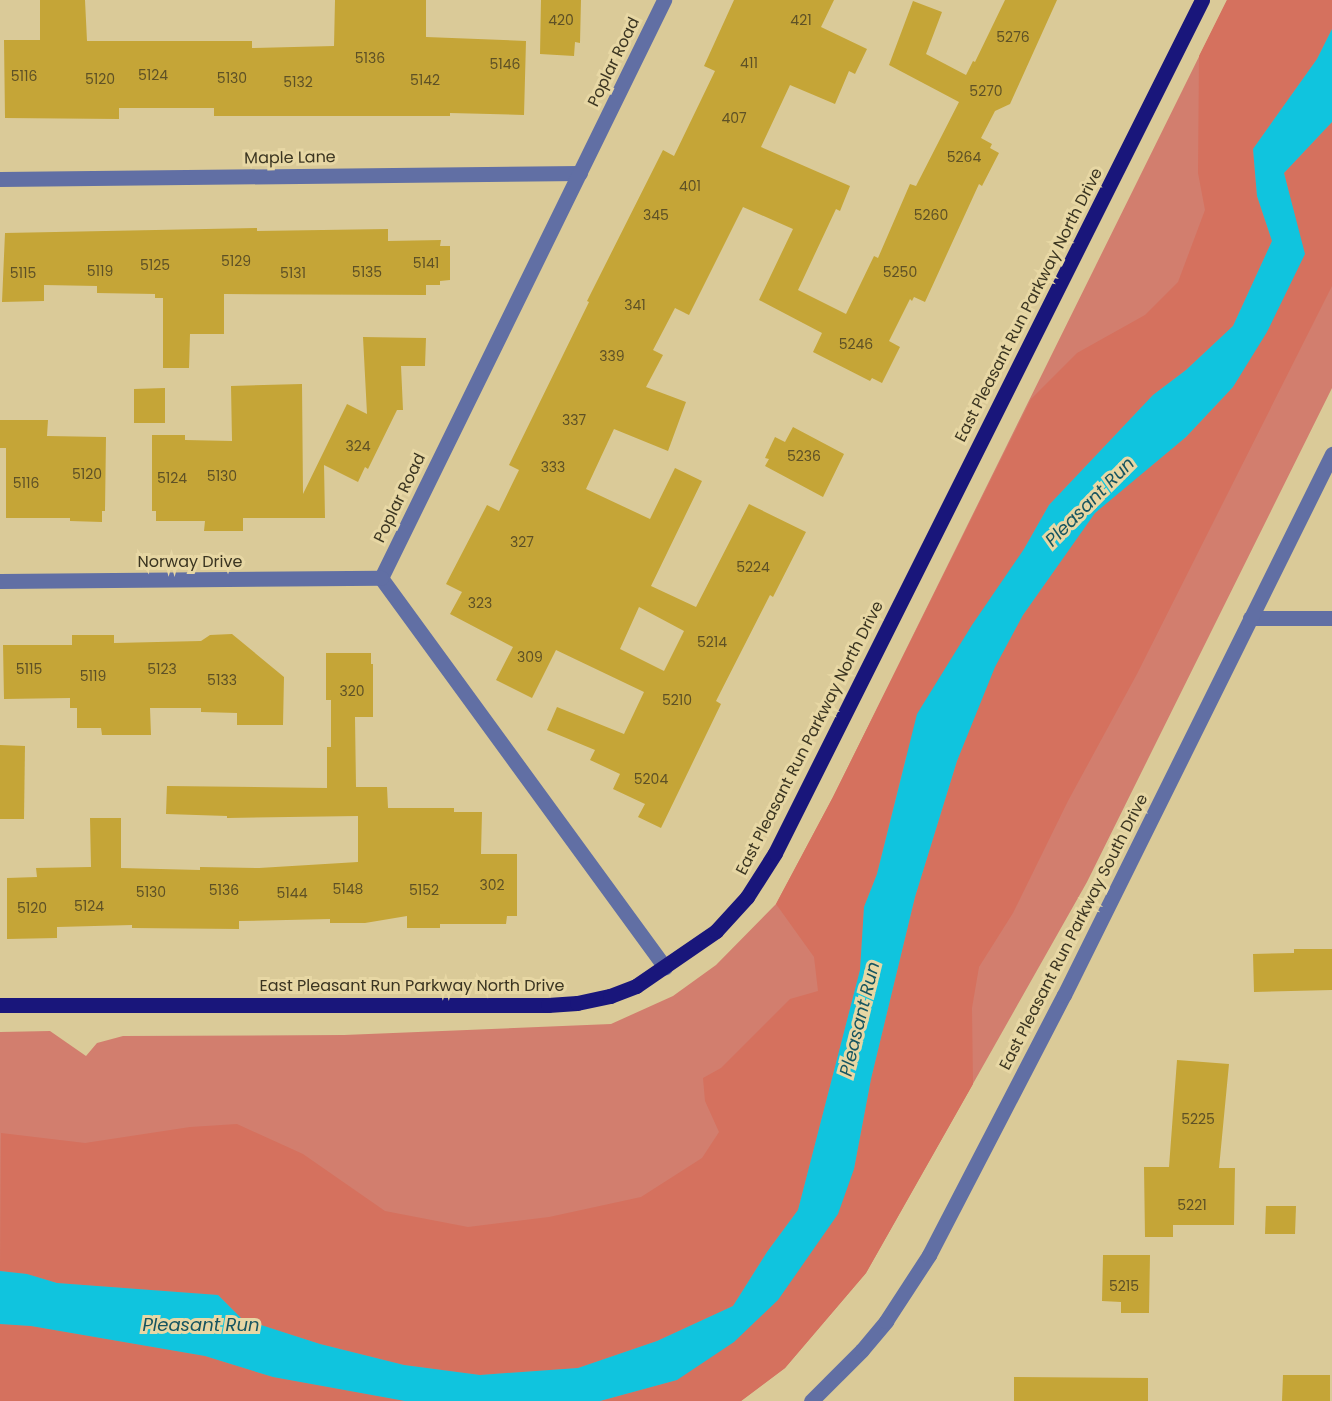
<!DOCTYPE html>
<html>
<head>
<meta charset="utf-8">
<style>
  body { margin:0 }
  #map { position:relative; width:1332px; height:1401px; overflow:hidden; background:#daca98; font-family:Poppins,sans-serif }
  div>[style] { position:absolute }
  .green>* { inset:0; background:#d27e6e }
  .forest>* { inset:0; background:#d5715e }
  .water>* { inset:0; background:#10c4de }
  .building>* { inset:0; background:#c5a537 }
  .minor>* { height:15px; margin:-7.5px; padding:0 7.5px; transform-origin:7.5px; border-radius:7.5px; background:#616fa4 }
  .major>* { height:15px; margin:-7.5px; padding:0 7.5px; transform-origin:7.5px; border-radius:7.5px; background:#19167b }
  span { translate:-50% -50%; white-space:nowrap; text-align:center; line-height:1.15; -webkit-text-stroke:6px #e7d7a4; paint-order:stroke }
  .number-label { font-size:14px; color:#5e5126 }
  .number-label span { -webkit-text-stroke-width:0 }
  .street-label { font-size:16px; color:#3b3521 }
  .water-label { font-size:18px; color:#165560; font-style:italic }
</style>
</head>
<body>
<div id="map">
  <div class="green">
    <div style="clip-path:polygon(1227px 0,1332px 0,1332px 388px,1087px 882px,866px 1273px,785px 1368px,741px 1401px,0 1401px,0 1032px,50px 1031px,86px 1056px,97px 1043px,123px 1036px,344px 1035px,611px 1024px,673px 996px,716px 965px,776px 904px,833px 797px)"></div>
  </div>
  <div class="forest">
    <div style="clip-path:polygon(1227px 0,1332px 0,1332px 29px,1317px 59px,1253px 149px,1257px 196px,1272px 241px,1233px 326px,1186px 370px,1153px 395px,1049px 505px,906px 757px,877px 874px,864px 907px,860px 970px,798px 1210px,767px 1252px,733px 1306px,657px 1341px,578px 1368px,480px 1375px,404px 1365px,320px 1344px,242px 1319px,218px 1295px,57px 1283px,27px 1274px,0 1271px,1px 1133px,85px 1143px,190px 1127px,237px 1124px,303px 1154px,385px 1211px,468px 1227px,549px 1217px,641px 1197px,702px 1158px,719px 1132px,705px 1101px,703px 1078px,721px 1068px,790px 999px,818px 991px,814px 957px,776px 904px,833px 797px,1031px 399px,1077px 353px,1145px 315px,1178px 282px,1205px 210px,1198px 173px,1199px 56px)"></div>
    <div style="clip-path:polygon(1332px 122px,1332px 286px,1137px 674px,1068px 801px,1013px 913px,979px 967px,972px 1008px,973px 1084px,866px 1273px,785px 1368px,741px 1401px,600px 1401px,677px 1380px,854px 1169px,871px 1079px,915px 897px,957px 761px,994px 667px,1023px 615px,1095px 512px,1186px 437px,1233px 387px,1304px 254px,1284px 173px)"></div>
    <div style="clip-path:polygon(0 1324px,31px 1326px,205px 1356px,273px 1377px,405px 1401px,0 1401px)"></div>
  </div>
  <div class="water">
    <div style="clip-path:polygon(1332px 29px,1332px 122px,1284px 173px,1305px 254px,1267px 332px,1233px 387px,1186px 437px,1095px 513px,1023px 615px,995px 667px,957px 761px,915px 897px,871px 1079px,854px 1169px,838px 1214px,778px 1300px,734px 1342px,677px 1380px,600px 1401px,405px 1401px,273px 1377px,205px 1356px,31px 1326px,0 1324px,0 1271px,27px 1274px,57px 1283px,218px 1295px,242px 1319px,320px 1344px,404px 1365px,480px 1375px,578px 1368px,657px 1341px,733px 1306px,767px 1252px,798px 1210px,860px 970px,864px 907px,877px 874px,917px 714px,972px 625px,1024px 549px,1049px 505px,1153px 395px,1186px 370px,1233px 326px,1272px 241px,1257px 196px,1253px 149px,1317px 59px)"></div>
  </div>
  <div class="building">
    <div style="clip-path:polygon(40px 0,85px 0,87px 41px,252px 41px,252px 48px,334px 46px,335px 0,426px 0,426px 37px,526px 41px,524px 115px,450px 113px,450px 116px,214px 116px,214px 108px,119px 108px,119px 119px,5px 118px,4px 40px,40px 40px)"></div>
    <div style="clip-path:polygon(541px 0,581px 0,580px 43px,575px 42px,574px 56px,540px 54px)"></div>
    <div style="clip-path:polygon(evenodd,734px 0,834px 0,821px 27px,867px 49px,855px 74px,849px 71px,835px 104px,790px 85px,761px 147px,850px 186px,840px 211px,836px 209px,798px 290px,846px 314px,874px 256px,878px 258px,910px 184px,916px 186px,959px 102px,889px 65px,913px 1px,942px 12px,926px 54px,966px 75px,973px 61px,975px 62px,1005px 0,1057px 0,1010px 104px,995px 111px,981px 138px,992px 144px,990px 148px,999px 153px,982px 186px,979px 184px,925px 302px,914px 297px,912px 301px,910px 299px,889px 341px,900px 347px,882px 383px,872px 378px,870px 381px,813px 352px,822px 333px,759px 300px,793px 229px,743px 207px,689px 315px,675px 308px,653px 350px,663px 355px,646px 387px,686px 402px,668px 451px,614px 429px,586px 489px,650px 519px,675px 468px,702px 481px,651px 586px,696px 607px,749px 504px,806px 532px,773px 597px,770px 595px,716px 701px,721px 704px,661px 828px,638px 817px,645px 804px,613px 789px,620px 774px,590px 760px,595px 750px,547px 730px,557px 707px,624px 734px,644px 692px,556px 650px,532px 698px,496px 680px,513px 647px,450px 614px,462px 592px,446px 584px,487px 505px,499px 511px,519px 470px,509px 465px,589px 302px,587px 301px,663px 150px,674px 156px,715px 71px,704px 66px,734px 0,639px 607px,684px 631px,664px 671px,620px 649px,639px 607px)"></div>
    <div style="clip-path:polygon(257px 228px,257px 231px,388px 229px,388px 241px,441px 240px,440px 246px,450px 246px,450px 280px,440px 281px,440px 285px,426px 285px,426px 295px,224px 294px,224px 334px,190px 334px,189px 368px,163px 368px,163px 298px,155px 298px,155px 294px,97px 293px,97px 286px,44px 285px,44px 301px,2px 302px,5px 233px)"></div>
    <div style="clip-path:polygon(363px 337px,426px 338px,425px 366px,401px 366px,403px 410px,397px 410px,368px 469px,365px 467px,358px 482px,324px 465px,325px 518px,243px 518px,243px 531px,204px 531px,205px 521px,156px 521px,156px 511px,152px 511px,152px 435px,185px 435px,185px 440px,232px 441px,231px 386px,302px 384px,303px 494px,347px 404px,367px 414px)"></div>
    <div style="clip-path:polygon(165px 388px,165px 423px,134px 423px,134px 389px)"></div>
    <div style="clip-path:polygon(0 420px,48px 420px,47px 436px,106px 437px,105px 511px,102px 511px,102px 522px,70px 521px,70px 518px,6px 518px,6px 448px,0 448px)"></div>
    <div style="clip-path:polygon(793px 427px,844px 454px,823px 497px,765px 466px,769px 459px,765px 458px,775px 437px,785px 442px)"></div>
    <div style="clip-path:polygon(232px 634px,284px 677px,283px 725px,237px 725px,237px 713px,201px 712px,201px 708px,150px 708px,151px 735px,102px 735px,101px 728px,77px 728px,77px 708px,70px 708px,70px 698px,4px 699px,3px 645px,72px 645px,72px 635px,114px 635px,114px 643px,201px 641px,210px 635px)"></div>
    <div style="clip-path:polygon(326px 653px,371px 653px,371px 664px,373px 664px,373px 717px,355px 717px,356px 787px,387px 787px,388px 808px,454px 808px,454px 812px,482px 812px,481px 854px,517px 854px,517px 916px,507px 916px,506px 924px,440px 924px,440px 928px,407px 928px,407px 916px,365px 923px,330px 923px,330px 919px,239px 921px,239px 929px,132px 928px,132px 925px,57px 927px,57px 938px,7px 939px,7px 878px,37px 877px,36px 868px,91px 867px,90px 818px,121px 818px,121px 868px,200px 870px,200px 867px,259px 868px,358px 862px,358px 816px,227px 818px,227px 816px,166px 814px,167px 786px,327px 788px,327px 747px,331px 747px,331px 700px,326px 700px)"></div>
    <div style="clip-path:polygon(0 745px,25px 746px,24px 819px,0 819px)"></div>
    <div style="clip-path:polygon(1294px 949px,1332px 949px,1332px 990px,1254px 992px,1253px 954px,1294px 953px)"></div>
    <div style="clip-path:polygon(1177px 1060px,1229px 1064px,1219px 1168px,1235px 1168px,1234px 1225px,1173px 1225px,1173px 1237px,1145px 1237px,1144px 1167px,1169px 1167px)"></div>
    <div style="clip-path:polygon(1266px 1206px,1296px 1206px,1295px 1234px,1265px 1234px)"></div>
    <div style="clip-path:polygon(1103px 1255px,1150px 1255px,1149px 1313px,1121px 1313px,1121px 1302px,1102px 1301px)"></div>
    <div style="clip-path:polygon(1283px 1375px,1330px 1375px,1330px 1401px,1282px 1401px)"></div>
    <div style="clip-path:polygon(1014px 1377px,1148px 1378px,1148px 1401px,1014px 1401px)"></div>
  </div>
  <div class="minor">
    <div style="left:0;top:179px;width:580px;rotate:-0.59deg"></div>
    <div style="left:381px;top:578px;width:644px;rotate:-63.91deg"></div>
    <div style="left:381px;top:578px;width:482px;rotate:53.9deg"></div>
    <div style="left:0;top:581px;width:381px;rotate:-0.5deg"></div>
    <div style="left:1250px;top:618px;width:82px"></div>
    <div style="left:811px;top:1401px;width:72px;rotate:-45deg"></div>
    <div style="left:862px;top:1350px;width:38px;rotate:-50deg"></div>
    <div style="left:886px;top:1321px;width:79px;rotate:-56.9deg"></div>
    <div style="left:929px;top:1255px;width:293px;rotate:-62.6deg"></div>
    <div style="left:1064px;top:995px;width:604px;rotate:-63.65deg"></div>
  </div>
  <div class="major">
    <div style="left:0;top:1005px;width:548px"></div>
    <div style="left:548px;top:1005px;width:29px;rotate:-4deg"></div>
    <div style="left:577px;top:1003px;width:34px;rotate:-12deg"></div>
    <div style="left:610px;top:996px;width:28px;rotate:-21deg"></div>
    <div style="left:636px;top:986px;width:97px;rotate:-34.5deg"></div>
    <div style="left:716px;top:931px;width:46px;rotate:-47.6deg"></div>
    <div style="left:747px;top:897px;width:52px;rotate:-57.5deg"></div>
    <div style="left:775px;top:853px;width:954px;rotate:-63.41deg"></div>
  </div>
  <div class="number-label">
    <span style="left:561px;top:20px">420</span>
    <span style="left:801px;top:20px">421</span>
    <span style="left:1013px;top:37px">5276</span>
    <span style="left:370px;top:58px">5136</span>
    <span style="left:749px;top:63px">411</span>
    <span style="left:505px;top:64px">5146</span>
    <span style="left:153px;top:75px">5124</span>
    <span style="left:24px;top:76px">5116</span>
    <span style="left:232px;top:78px">5130</span>
    <span style="left:100px;top:79px">5120</span>
    <span style="left:425px;top:80px">5142</span>
    <span style="left:298px;top:82px">5132</span>
    <span style="left:986px;top:91px">5270</span>
    <span style="left:734px;top:118px">407</span>
    <span style="left:964px;top:157px">5264</span>
    <span style="left:690px;top:186px">401</span>
    <span style="left:656px;top:215px">345</span>
    <span style="left:931px;top:215px">5260</span>
    <span style="left:236px;top:261px">5129</span>
    <span style="left:426px;top:263px">5141</span>
    <span style="left:155px;top:265px">5125</span>
    <span style="left:100px;top:271px">5119</span>
    <span style="left:367px;top:272px">5135</span>
    <span style="left:900px;top:272px">5250</span>
    <span style="left:23px;top:273px">5115</span>
    <span style="left:293px;top:273px">5131</span>
    <span style="left:635px;top:305px">341</span>
    <span style="left:856px;top:344px">5246</span>
    <span style="left:612px;top:356px">339</span>
    <span style="left:574px;top:420px">337</span>
    <span style="left:358px;top:446px">324</span>
    <span style="left:804px;top:456px">5236</span>
    <span style="left:553px;top:467px">333</span>
    <span style="left:87px;top:474px">5120</span>
    <span style="left:222px;top:476px">5130</span>
    <span style="left:172px;top:478px">5124</span>
    <span style="left:26px;top:483px">5116</span>
    <span style="left:522px;top:542px">327</span>
    <span style="left:753px;top:567px">5224</span>
    <span style="left:480px;top:603px">323</span>
    <span style="left:712px;top:642px">5214</span>
    <span style="left:530px;top:657px">309</span>
    <span style="left:29px;top:669px">5115</span>
    <span style="left:162px;top:669px">5123</span>
    <span style="left:93px;top:676px">5119</span>
    <span style="left:222px;top:680px">5133</span>
    <span style="left:352px;top:691px">320</span>
    <span style="left:677px;top:700px">5210</span>
    <span style="left:651px;top:779px">5204</span>
    <span style="left:492px;top:885px">302</span>
    <span style="left:348px;top:889px">5148</span>
    <span style="left:224px;top:890px">5136</span>
    <span style="left:424px;top:890px">5152</span>
    <span style="left:151px;top:892px">5130</span>
    <span style="left:292px;top:893px">5144</span>
    <span style="left:89px;top:906px">5124</span>
    <span style="left:32px;top:908px">5120</span>
    <span style="left:1198px;top:1119px">5225</span>
    <span style="left:1192px;top:1205px">5221</span>
    <span style="left:1124px;top:1286px">5215</span>
  </div>
  <div class="street-label">
    <span style="left:614px;top:62px;rotate:-64deg">Poplar Road</span>
    <span style="left:290px;top:158px;rotate:-1deg">Maple Lane</span>
    <span style="left:1029px;top:305px;rotate:-63deg">East Pleasant Run Parkway North Drive</span>
    <span style="left:400px;top:498px;rotate:-64deg">Poplar Road</span>
    <span style="left:190px;top:562px">Norway Drive</span>
    <span style="left:810px;top:738px;rotate:-63deg">East Pleasant Run Parkway North Drive</span>
    <span style="left:1074px;top:932px;rotate:-63deg">East Pleasant Run Parkway South Drive</span>
    <span style="left:412px;top:986px">East Pleasant Run Parkway North Drive</span>
  </div>
  <div class="water-label">
    <span style="left:1090px;top:502px;rotate:-45deg">Pleasant Run</span>
    <span style="left:860px;top:1019px;rotate:-76deg">Pleasant Run</span>
    <span style="left:201px;top:1325px">Pleasant Run</span>
  </div>
</div>
</body>
</html>
